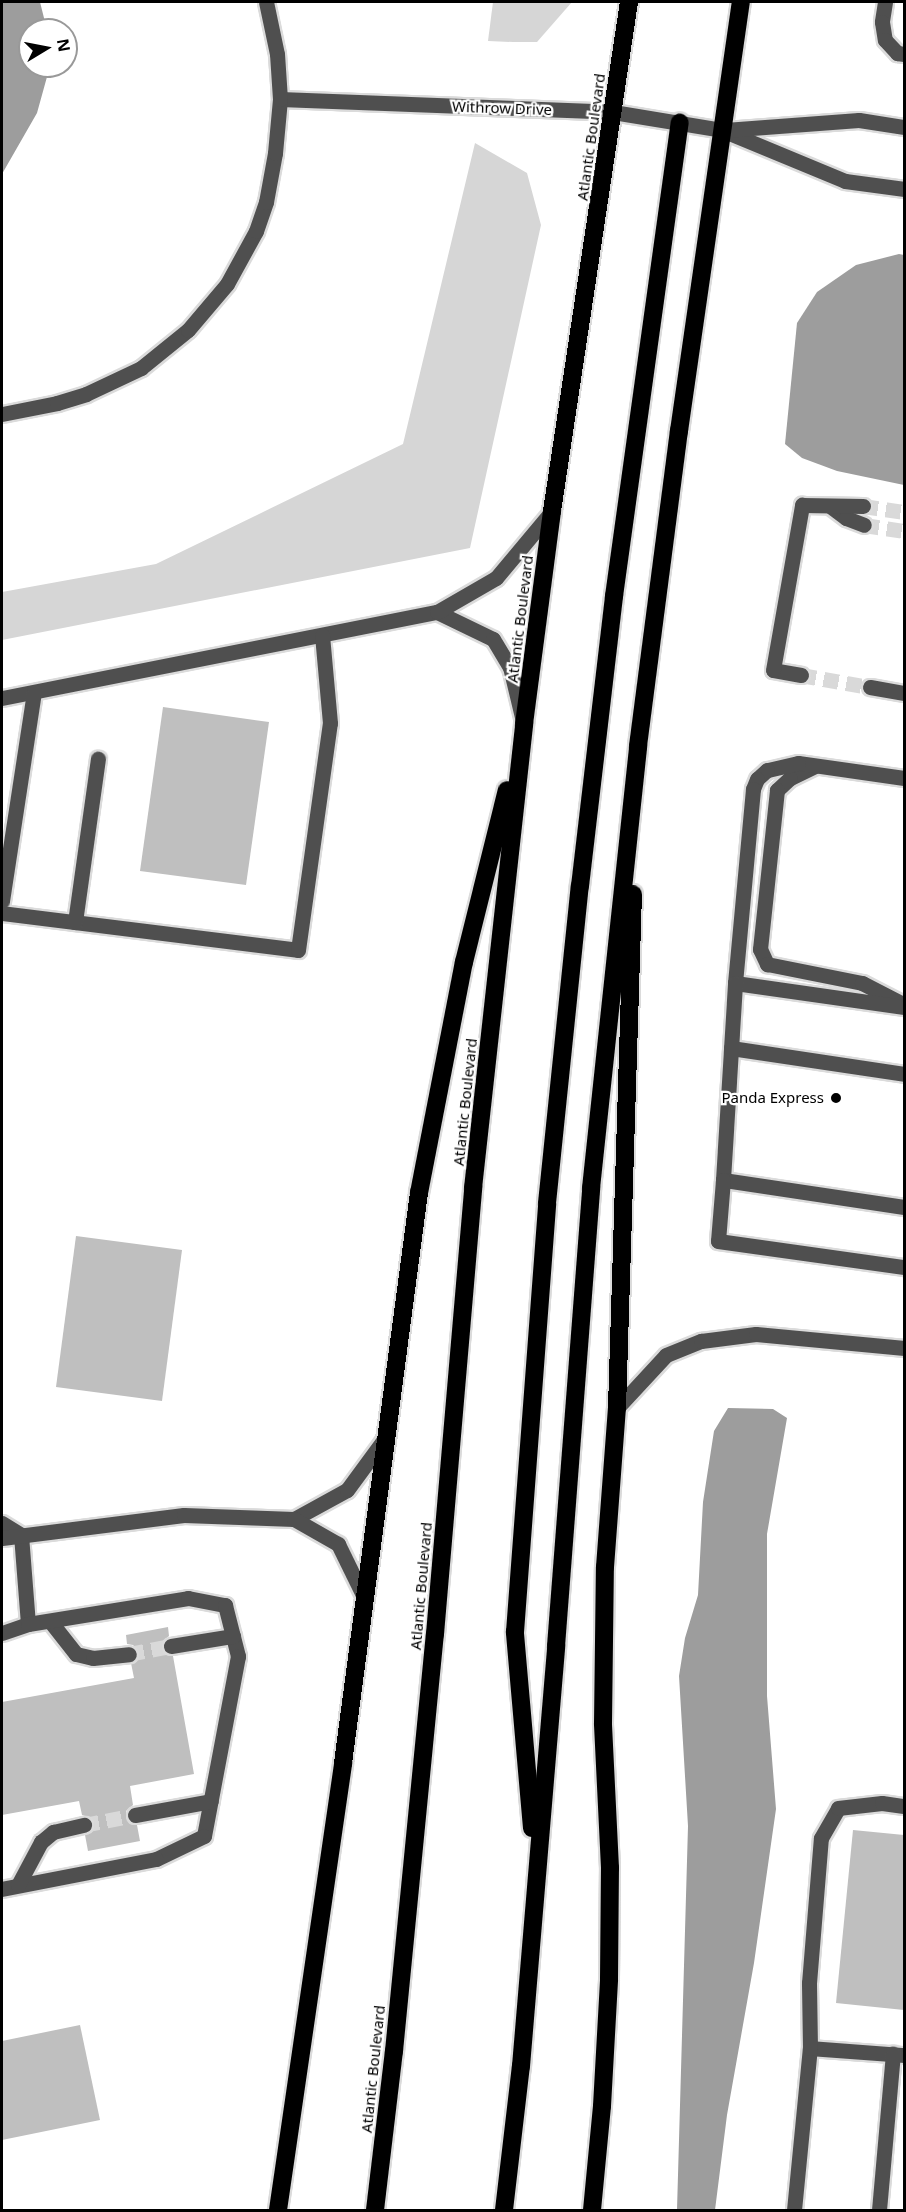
<!DOCTYPE html>
<html>
<head>
<meta charset="utf-8">
<style>
  body { margin:0 }
  #map { position:relative; width:906px; height:2212px; overflow:hidden; background:#fff; font-family:"Noto Sans",sans-serif }
  div>[style] { position:absolute }
  .green>* { inset:0; background:#d6d6d6 }
  .water>* { inset:0; background:#9d9d9d }
  .building>* { inset:0; background:#bfbfbf }
  .minor-tunnel>* { height:15px; margin-top:-7.5px; transform-origin:0; background:repeating-linear-gradient(90deg,#d9d9d9 0 15px,transparent 0 23px) }
  .roads { filter:drop-shadow(2px 0 #dbdbdb) drop-shadow(-2px 0 #dbdbdb) drop-shadow(0 2px #dbdbdb) drop-shadow(0 -2px #dbdbdb) }
  .minor>* { height:15px; margin:-7.5px; padding:0 7.5px; transform-origin:7.5px; border-radius:7.5px; background:#4f4f4f }
  .highway>* { height:18px; margin:-9px; padding:0 9px; transform-origin:9px; border-radius:9px; background:#000 }
  .dots>* { width:16px; height:16px; translate:-50% -50%; box-sizing:border-box; border:3px solid #fff; border-radius:50% }
  span { translate:-50% -50%; white-space:nowrap; text-align:center; line-height:1.15; -webkit-text-stroke:4.5px #fff; paint-order:stroke }
  .street-label { font-size:15px; color:#000 }
  .poi-label { font-size:15px; color:#000 }
  .right { translate:-100% -50%; text-align:right }
  .frame { position:absolute; inset:0; border:3px solid #000; pointer-events:none }
  .north { position:absolute; left:18px; top:18px; width:60px; height:60px; box-sizing:border-box; background:#fff; border:2px solid #999; border-radius:50%; rotate:80deg; font-size:16px; font-weight:700; line-height:24px; text-align:center; color:#000 }
  .north::after { content:''; display:block; margin:auto; width:21px; height:27px; background:#000; clip-path:polygon(50% 0,100% 100%,50% 72%,0 100%) }
</style>
</head>
<body>
<div id="map">
  <div class="green">
    <div style="clip-path:polygon(493px 2px,572px 2px,537px 42px,513px 42px,488px 41px)"></div>
    <div style="clip-path:polygon(475px 143px,527px 173px,541px 225px,470px 548px,2px 640px,2px 592px,156px 564px,403px 444px)"></div>
  </div>
  <div class="water">
    <div style="clip-path:polygon(2px 2px,40px 2px,47px 30px,30px 30px,30px 66px,50px 66px,37px 113px,2px 174px)"></div>
    <div style="clip-path:polygon(899px 254px,904px 255px,904px 485px,837px 471px,802px 458px,785px 444px,797px 323px,817px 292px,856px 265px)"></div>
    <div style="clip-path:polygon(728px 1408px,773px 1409px,787px 1418px,767px 1534px,767px 1696px,776px 1809px,754px 1963px,727px 2115px,715px 2210px,677px 2210px,688px 1826px,679px 1676px,685px 1638px,698px 1595px,703px 1502px,714px 1431px)"></div>
  </div>
  <div class="building">
    <div style="clip-path:polygon(163px 707px,269px 722px,246px 885px,140px 871px)"></div>
    <div style="clip-path:polygon(76px 1236px,182px 1250px,162px 1401px,56px 1387px)"></div>
    <div style="clip-path:polygon(168px 1627px,169px 1636px,162px 1642px,162px 1648px,167px 1655px,173px 1656px,194px 1774px,130px 1786px,133px 1805px,126px 1811px,126px 1817px,131px 1824px,137px 1825px,140px 1841px,88px 1851px,85px 1835px,91px 1832px,94px 1823px,91px 1818px,82px 1815px,79px 1801px,2px 1815px,2px 1702px,134px 1678px,131px 1663px,138px 1658px,139px 1652px,133px 1645px,127px 1644px,126px 1635px)"></div>
    <div style="clip-path:polygon(853px 1830px,904px 1835px,904px 2010px,836px 2003px)"></div>
    <div style="clip-path:polygon(80px 2025px,100px 2120px,2px 2140px,2px 2041px)"></div>
  </div>
  <div class="minor-tunnel">
    <div style="left:863px;top:506px;width:41px;rotate:8.3deg"></div>
    <div style="left:864px;top:525px;width:40px;rotate:8.5deg"></div>
    <div style="left:801px;top:675px;width:70px;rotate:9.9deg"></div>
    <div style="left:129px;top:1654px;width:43px;rotate:-10.8deg"></div>
    <div style="left:84px;top:1825px;width:52px;rotate:-11.1deg"></div>
  </div>
  <div class="roads">
    <div class="minor">
      <div style="left:885px;top:2px;width:20px;rotate:99deg"></div>
      <div style="left:882px;top:22px;width:18px;rotate:81deg"></div>
      <div style="left:885px;top:40px;width:18px;rotate:47deg"></div>
      <div style="left:897px;top:53px;width:7px;rotate:8deg"></div>
      <div style="left:280px;top:99px;width:333px;rotate:2.2deg"></div>
      <div style="left:613px;top:112px;width:110px;rotate:9.4deg"></div>
      <div style="left:722px;top:130px;width:133px;rotate:22.5deg"></div>
      <div style="left:845px;top:181px;width:60px;rotate:7.7deg"></div>
      <div style="left:725px;top:130px;width:134px;rotate:-4.3deg"></div>
      <div style="left:859px;top:120px;width:46px;rotate:8.8deg"></div>
      <div style="left:2px;top:414px;width:56px;rotate:-11.3deg"></div>
      <div style="left:57px;top:403px;width:30px;rotate:-17deg"></div>
      <div style="left:86px;top:394px;width:61px;rotate:-25.3deg"></div>
      <div style="left:141px;top:368px;width:60px;rotate:-39deg"></div>
      <div style="left:188px;top:330px;width:60px;rotate:-49.7deg"></div>
      <div style="left:227px;top:284px;width:60px;rotate:-61.3deg"></div>
      <div style="left:256px;top:231px;width:31px;rotate:-71deg"></div>
      <div style="left:266px;top:202px;width:50px;rotate:-79.6deg"></div>
      <div style="left:275px;top:153px;width:54px;rotate:-84.7deg"></div>
      <div style="left:280px;top:99px;width:45px;rotate:-93.8deg"></div>
      <div style="left:277px;top:54px;width:53px;rotate:-101.9deg"></div>
      <div style="left:830px;top:506px;width:20px;rotate:37deg"></div>
      <div style="left:846px;top:518px;width:19px;rotate:21deg"></div>
      <div style="left:437px;top:612px;width:62px;rotate:25.7deg"></div>
      <div style="left:493px;top:639px;width:33px;rotate:59deg"></div>
      <div style="left:510px;top:667px;width:56px;rotate:76.5deg"></div>
      <div style="left:801px;top:675px;width:28px;rotate:-170deg"></div>
      <div style="left:773px;top:670px;width:168px;rotate:-80deg"></div>
      <div style="left:802px;top:505px;width:61px;rotate:0.9deg"></div>
      <div style="left:870px;top:687px;width:35px;rotate:10deg"></div>
      <div style="left:2px;top:698px;width:443px;rotate:-11.2deg"></div>
      <div style="left:437px;top:612px;width:68px;rotate:-30deg"></div>
      <div style="left:496px;top:578px;width:87px;rotate:-50.1deg"></div>
      <div style="left:815px;top:766px;width:28px;rotate:154deg"></div>
      <div style="left:790px;top:778px;width:18px;rotate:137deg"></div>
      <div style="left:777px;top:790px;width:160px;rotate:96.1deg"></div>
      <div style="left:760px;top:949px;width:17px;rotate:65deg"></div>
      <div style="left:767px;top:964px;width:97px;rotate:11.3deg"></div>
      <div style="left:862px;top:983px;width:42px;rotate:27.2deg"></div>
      <div style="left:904px;top:778px;width:107px;rotate:-171.9deg"></div>
      <div style="left:798px;top:763px;width:32px;rotate:167deg"></div>
      <div style="left:767px;top:770px;width:13px;rotate:138deg"></div>
      <div style="left:757px;top:779px;width:11px;rotate:112deg"></div>
      <div style="left:753px;top:789px;width:195px;rotate:95.3deg"></div>
      <div style="left:735px;top:983px;width:171px;rotate:8.1deg"></div>
      <div style="left:2px;top:901px;width:211px;rotate:-81.3deg"></div>
      <div style="left:2px;top:913px;width:298px;rotate:7.1deg"></div>
      <div style="left:298px;top:950px;width:229px;rotate:-82deg"></div>
      <div style="left:330px;top:723px;width:88px;rotate:-95.2deg"></div>
      <div style="left:75px;top:922px;width:165px;rotate:-82deg"></div>
      <div style="left:731px;top:1048px;width:175px;rotate:8.5deg"></div>
      <div style="left:723px;top:1180px;width:197px;rotate:-86.5deg"></div>
      <div style="left:904px;top:1207px;width:183px;rotate:-171.5deg"></div>
      <div style="left:723px;top:1180px;width:61px;rotate:94.7deg"></div>
      <div style="left:718px;top:1241px;width:188px;rotate:8deg"></div>
      <div style="left:617px;top:1408px;width:72px;rotate:-47.2deg"></div>
      <div style="left:666px;top:1355px;width:38px;rotate:-22deg"></div>
      <div style="left:701px;top:1341px;width:55px;rotate:-7.3deg"></div>
      <div style="left:756px;top:1334px;width:149px;rotate:5.4deg"></div>
      <div style="left:294px;top:1519px;width:60px;rotate:-28.7deg"></div>
      <div style="left:347px;top:1490px;width:66px;rotate:-53.7deg"></div>
      <div style="left:2px;top:1523px;width:22px;rotate:32deg"></div>
      <div style="left:21px;top:1535px;width:89px;rotate:85.5deg"></div>
      <div style="left:2px;top:1538px;width:183px;rotate:-7.2deg"></div>
      <div style="left:184px;top:1515px;width:110px;rotate:2.1deg"></div>
      <div style="left:294px;top:1519px;width:51px;rotate:29.6deg"></div>
      <div style="left:338px;top:1544px;width:61px;rotate:63.9deg"></div>
      <div style="left:50px;top:1621px;width:42px;rotate:51.8deg"></div>
      <div style="left:76px;top:1654px;width:17px;rotate:13deg"></div>
      <div style="left:93px;top:1658px;width:36px;rotate:-6deg"></div>
      <div style="left:2px;top:1633px;width:28px;rotate:-19deg"></div>
      <div style="left:28px;top:1624px;width:162px;rotate:-9.2deg"></div>
      <div style="left:188px;top:1598px;width:38px;rotate:11deg"></div>
      <div style="left:225px;top:1605px;width:53px;rotate:75.7deg"></div>
      <div style="left:238px;top:1656px;width:183px;rotate:100.7deg"></div>
      <div style="left:204px;top:1836px;width:53px;rotate:154.4deg"></div>
      <div style="left:156px;top:1859px;width:157px;rotate:169deg"></div>
      <div style="left:171px;top:1646px;width:63px;rotate:-9.2deg"></div>
      <div style="left:135px;top:1815px;width:77px;rotate:-10.4deg"></div>
      <div style="left:18px;top:1885px;width:49px;rotate:-61.9deg"></div>
      <div style="left:41px;top:1842px;width:16px;rotate:-40deg"></div>
      <div style="left:53px;top:1832px;width:32px;rotate:-13deg"></div>
      <div style="left:810px;top:2048px;width:94px;rotate:4.3deg"></div>
      <div style="left:794px;top:2210px;width:163px;rotate:-84.4deg"></div>
      <div style="left:810px;top:2048px;width:65px;rotate:-90.9deg"></div>
      <div style="left:809px;top:1983px;width:145px;rotate:-85.3deg"></div>
      <div style="left:821px;top:1838px;width:34px;rotate:-60deg"></div>
      <div style="left:838px;top:1808px;width:44px;rotate:-6.5deg"></div>
      <div style="left:882px;top:1803px;width:22px;rotate:8deg"></div>
      <div style="left:879px;top:2210px;width:157px;rotate:-84.9deg"></div>
    </div>
    <div class="highway">
      <div style="left:532px;top:1828px;width:197px;rotate:-95deg"></div>
      <div style="left:515px;top:1632px;width:430px;rotate:-85.7deg"></div>
      <div style="left:547px;top:1203px;width:319px;rotate:-84.1deg"></div>
      <div style="left:580px;top:886px;width:292px;rotate:-83.3deg"></div>
      <div style="left:614px;top:596px;width:478px;rotate:-82.1deg"></div>
      <div style="left:278px;top:2210px;width:452px;rotate:-81.7deg"></div>
      <div style="left:343px;top:1763px;width:575px;rotate:-82.41deg"></div>
      <div style="left:419px;top:1193px;width:235px;rotate:-79deg"></div>
      <div style="left:464px;top:962px;width:177px;rotate:-76deg"></div>
      <div style="left:375px;top:2210px;width:160px;rotate:-83.2deg"></div>
      <div style="left:394px;top:2051px;width:419px;rotate:-84.4deg"></div>
      <div style="left:435px;top:1634px;width:448px;rotate:-85.1deg"></div>
      <div style="left:473px;top:1188px;width:467px;rotate:-83.7deg"></div>
      <div style="left:524px;top:724px;width:215px;rotate:-82.5deg"></div>
      <div style="left:552px;top:511px;width:515px;rotate:-81.4deg"></div>
      <div style="left:504px;top:2210px;width:145px;rotate:-83.3deg"></div>
      <div style="left:521px;top:2066px;width:421px;rotate:-85.2deg"></div>
      <div style="left:556px;top:1646px;width:459px;rotate:-85.6deg"></div>
      <div style="left:591px;top:1188px;width:444px;rotate:-83.9deg"></div>
      <div style="left:638px;top:746px;width:318px;rotate:-82.6deg"></div>
      <div style="left:679px;top:431px;width:433px;rotate:-81.8deg"></div>
      <div style="left:592px;top:2210px;width:104px;rotate:-84.5deg"></div>
      <div style="left:602px;top:2106px;width:127px;rotate:-86.8deg"></div>
      <div style="left:609px;top:1979px;width:111px;rotate:-89.5deg"></div>
      <div style="left:610px;top:1868px;width:145px;rotate:-92.8deg"></div>
      <div style="left:603px;top:1723px;width:156px;rotate:-89.3deg"></div>
      <div style="left:605px;top:1567px;width:159px;rotate:-85.7deg"></div>
      <div style="left:617px;top:1408px;width:514px;rotate:-88.22deg"></div>
    </div>
  </div>
  <div class="dots">
    <div style="left:836px;top:1098px;background:#000"></div>
  </div>
  <div class="street-label">
    <span style="left:502px;top:108px;rotate:2deg">Withrow Drive</span>
    <span style="left:591px;top:137px;rotate:-82deg">Atlantic Boulevard</span>
    <span style="left:520px;top:619px;rotate:-83deg">Atlantic Boulevard</span>
    <span style="left:465px;top:1102px;rotate:-84deg">Atlantic Boulevard</span>
    <span style="left:421px;top:1586px;rotate:-85deg">Atlantic Boulevard</span>
    <span style="left:373px;top:2069px;rotate:-84deg">Atlantic Boulevard</span>
  </div>
  <div class="poi-label">
    <span class="right" style="left:824px;top:1098px">Panda Express</span>
  </div>
  <div class="frame"></div>
  <div class="north">N</div>
</div>
</body>
</html>
